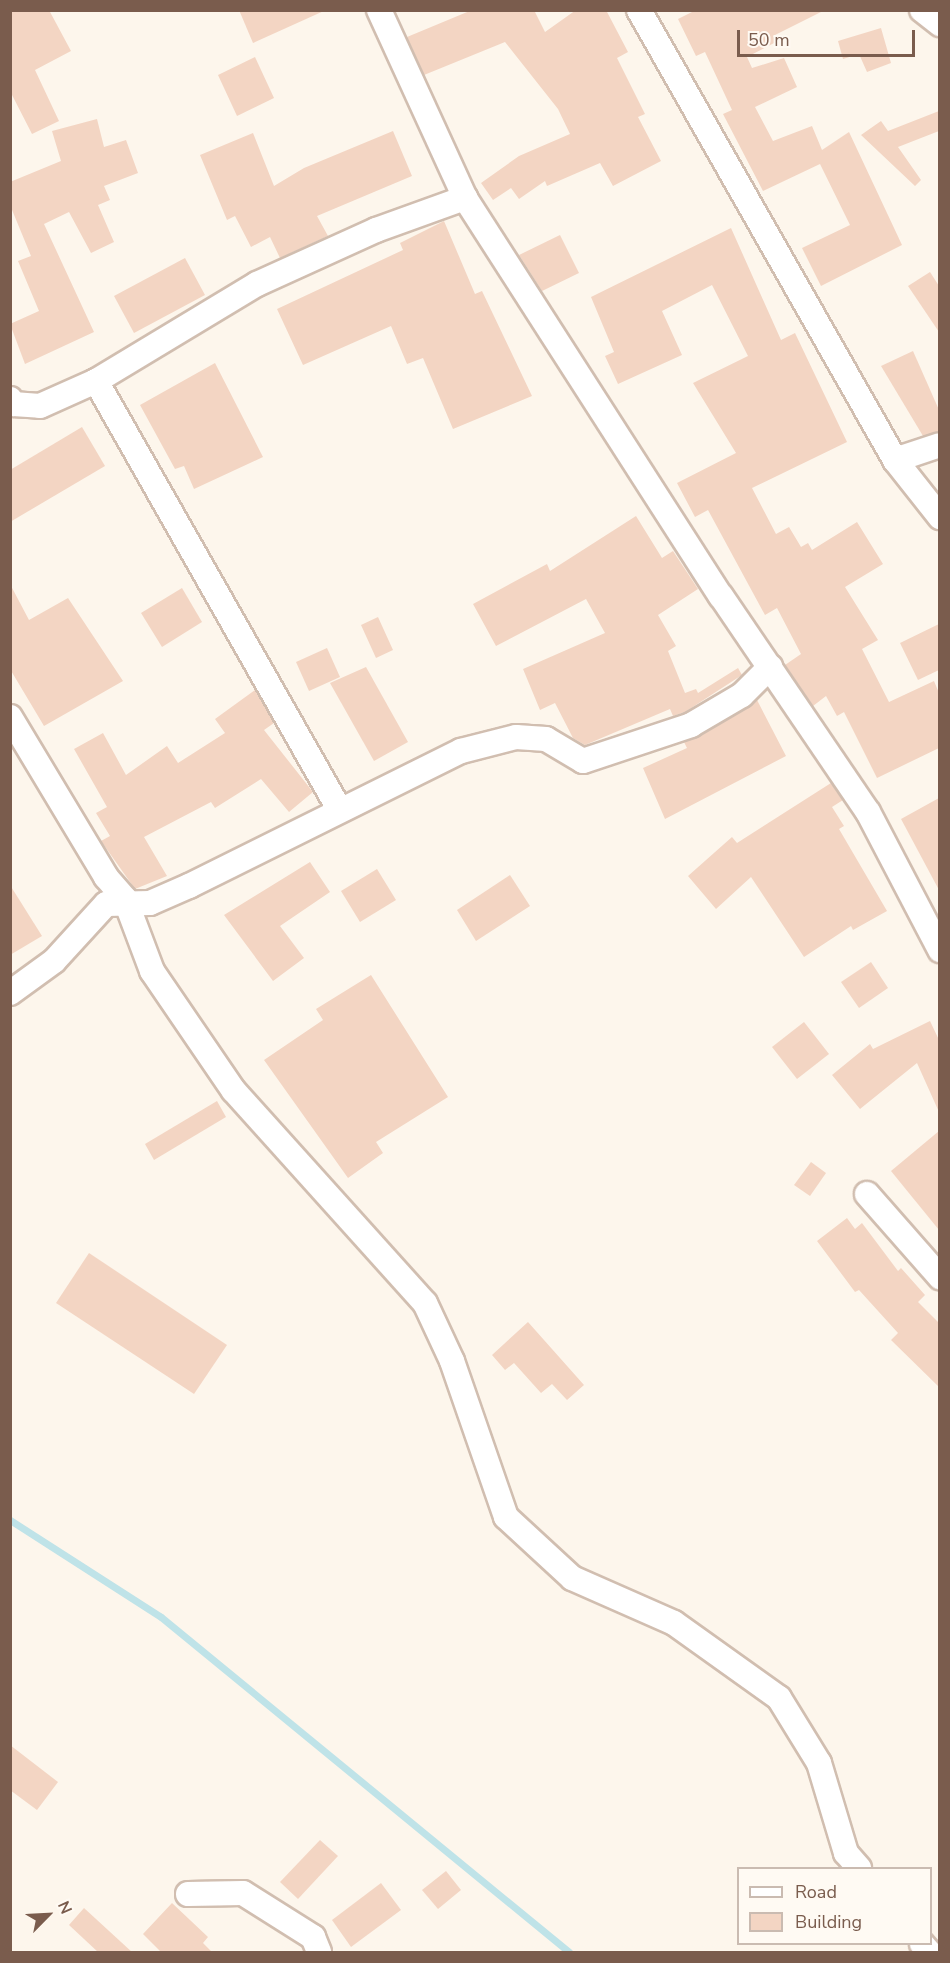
<!DOCTYPE html>
<html>
<head>
<meta charset="utf-8">
<style>
  body { margin:0 }
  #map { position:relative; width:950px; height:1963px; overflow:hidden; background:#fdf6ec; font-family:"Nunito Sans",sans-serif }
  div>[style] { position:absolute }
  .stream>* { height:7px; margin:-3.5px; padding:0 3.5px; transform-origin:3.5px; border-radius:3.5px; background:#bfe3e8 }
  .building>* { inset:0; background:#f3d5c3 }
  .roads { filter:drop-shadow(2px 0 #d1beb0) drop-shadow(-2px 0 #d1beb0) drop-shadow(0 2px #d1beb0) drop-shadow(0 -2px #d1beb0) }
  .minor>* { height:24px; margin:-12px; padding:0 12px; transform-origin:12px; border-radius:12px; background:#fff }
  span { translate:-50% -50%; white-space:nowrap; text-align:center; line-height:1.15; -webkit-text-stroke:4.5px #fffaf3; paint-order:stroke }
  .frame { position:absolute; inset:0; border:12px solid #7a5c4d; pointer-events:none }
  .legend { position:absolute; left:737px; top:1867px; width:195px; height:78px; box-sizing:border-box; background:#fffaf3; border:2px solid #cabbb1; margin:0; padding:8px 10px; list-style:none; font-size:18px; color:#7a5c4d }
  .legend li { display:flex; align-items:center; gap:12px; height:30px }
  .legend b { width:30px; border:2px solid #cabbb1 }
  .north { position:absolute; left:18px; top:1885px; width:60px; height:60px; -webkit-text-stroke:4px #fffaf3; paint-order:stroke; rotate:66deg; font-size:16px; font-weight:700; line-height:24px; text-align:center; color:#7a5c4d }
  .north::after { content:''; display:block; margin:auto; width:21px; height:27px; background:#7a5c4d; clip-path:polygon(50% 0,100% 100%,50% 72%,0 100%) }
  .scale { position:absolute; left:737px; top:30px; width:178px; height:27px; box-sizing:border-box; border:3px solid #7a5c4d; border-top:0; padding-left:8px; font-size:18px; line-height:21px; white-space:nowrap; color:#7a5c4d; -webkit-text-stroke:4px #fffaf3; paint-order:stroke }
</style>
</head>
<body>
<div id="map">
  <div class="stream">
    <div style="left:10px;top:1520px;width:179px;rotate:32.7deg"></div>
    <div style="left:161px;top:1617px;width:528px;rotate:39.39deg"></div>
  </div>
  <div class="building">
    <div style="clip-path:polygon(10px 10px,49px 10px,71px 51px,35px 70px,59px 121px,32px 134px,10px 91px)"></div>
    <div style="clip-path:polygon(239px 10px,326px 10px,253px 43px)"></div>
    <div style="clip-path:polygon(472px 10px,534px 10px,545px 32px,576px 10px,606px 10px,628px 52px,617px 58px,645px 114px,638px 117px,661px 161px,613px 186px,600px 163px,547px 186px,545px 181px,519px 199px,511px 188px,493px 200px,481px 183px,519px 156px,570px 134px,558px 109px,505px 42px,424px 75px,407px 37px)"></div>
    <div style="clip-path:polygon(696px 10px,825px 10px,773px 36px,776px 42px,747px 57px,752px 68px,784px 58px,797px 87px,755px 107px,773px 141px,812px 126px,822px 150px,849px 132px,902px 245px,821px 286px,802px 248px,850px 225px,820px 164px,763px 191px,723px 114px,732px 110px,705px 52px,696px 56px,678px 19px)"></div>
    <div style="clip-path:polygon(881px 28px,891px 63px,867px 72px,859px 54px,843px 59px,838px 41px)"></div>
    <div style="clip-path:polygon(255px 57px,274px 98px,237px 116px,218px 75px)"></div>
    <div style="clip-path:polygon(939px 111px,939px 131px,898px 147px,921px 180px,915px 186px,861px 135px,881px 121px,888px 131px)"></div>
    <div style="clip-path:polygon(97px 119px,104px 147px,126px 140px,138px 173px,104px 186px,110px 200px,98px 205px,114px 242px,91px 253px,69px 212px,44px 224px,94px 332px,25px 364px,10px 324px,39px 311px,18px 261px,31px 256px,10px 205px,10px 182px,61px 161px,52px 131px)"></div>
    <div style="clip-path:polygon(393px 131px,412px 176px,317px 216px,328px 236px,280px 258px,270px 237px,251px 247px,235px 216px,227px 220px,200px 155px,253px 133px,274px 186px,304px 168px)"></div>
    <div style="clip-path:polygon(444px 221px,475px 294px,482px 291px,532px 396px,453px 429px,423px 358px,407px 364px,391px 326px,303px 365px,277px 309px,403px 250px,400px 243px)"></div>
    <div style="clip-path:polygon(731px 228px,781px 340px,795px 333px,847px 442px,752px 488px,776px 534px,789px 527px,801px 547px,808px 543px,812px 550px,857px 522px,883px 564px,845px 587px,878px 640px,862px 649px,889px 702px,934px 681px,939px 693px,939px 748px,877px 778px,844px 712px,837px 716px,826px 696px,813px 706px,785px 665px,801px 654px,777px 608px,765px 615px,708px 510px,695px 517px,677px 483px,736px 453px,693px 383px,748px 356px,712px 285px,662px 311px,682px 355px,618px 384px,605px 356px,614px 352px,591px 297px)"></div>
    <div style="clip-path:polygon(560px 235px,579px 273px,542px 291px,519px 255px)"></div>
    <div style="clip-path:polygon(185px 258px,205px 295px,134px 333px,114px 296px)"></div>
    <div style="clip-path:polygon(930px 272px,939px 286px,939px 332px,908px 286px)"></div>
    <div style="clip-path:polygon(913px 351px,939px 410px,939px 431px,923px 436px,881px 366px)"></div>
    <div style="clip-path:polygon(215px 363px,263px 457px,194px 489px,184px 466px,175px 469px,140px 405px)"></div>
    <div style="clip-path:polygon(82px 427px,105px 466px,10px 522px,10px 470px)"></div>
    <div style="clip-path:polygon(636px 516px,662px 558px,673px 551px,698px 589px,658px 615px,676px 646px,668px 651px,685px 693px,696px 689px,698px 693px,738px 668px,742px 675px,685px 712px,673px 716px,670px 709px,585px 745px,573px 738px,555px 703px,540px 710px,523px 669px,605px 633px,586px 599px,496px 646px,473px 604px,547px 564px,550px 571px)"></div>
    <div style="clip-path:polygon(10px 584px,29px 620px,68px 598px,123px 681px,44px 726px,10px 669px)"></div>
    <div style="clip-path:polygon(182px 588px,202px 622px,162px 647px,141px 613px)"></div>
    <div style="clip-path:polygon(378px 617px,393px 650px,376px 658px,361px 625px)"></div>
    <div style="clip-path:polygon(939px 624px,939px 670px,918px 680px,900px 643px)"></div>
    <div style="clip-path:polygon(327px 648px,340px 677px,309px 691px,296px 662px)"></div>
    <div style="clip-path:polygon(366px 667px,408px 742px,374px 761px,330px 683px)"></div>
    <div style="clip-path:polygon(255px 690px,274px 723px,264px 730px,313px 792px,289px 812px,261px 779px,215px 808px,211px 802px,144px 837px,167px 876px,135px 889px,101px 841px,110px 836px,96px 813px,107px 807px,74px 749px,103px 733px,126px 775px,167px 746px,178px 763px,225px 733px,215px 719px)"></div>
    <div style="clip-path:polygon(757px 700px,786px 756px,665px 819px,643px 768px,687px 748px,684px 742px)"></div>
    <div style="clip-path:polygon(831px 783px,843px 800px,832px 807px,844px 826px,839px 829px,887px 911px,853px 930px,851px 926px,804px 957px,751px 877px,716px 909px,688px 876px,732px 837px,737px 843px)"></div>
    <div style="clip-path:polygon(939px 798px,939px 890px,901px 819px)"></div>
    <div style="clip-path:polygon(310px 862px,330px 892px,280px 926px,304px 958px,273px 981px,224px 915px)"></div>
    <div style="clip-path:polygon(377px 869px,396px 900px,360px 922px,341px 891px)"></div>
    <div style="clip-path:polygon(510px 875px,530px 906px,476px 941px,457px 910px)"></div>
    <div style="clip-path:polygon(10px 885px,42px 936px,10px 955px)"></div>
    <div style="clip-path:polygon(871px 962px,888px 988px,859px 1008px,841px 982px)"></div>
    <div style="clip-path:polygon(371px 975px,448px 1097px,376px 1142px,383px 1153px,348px 1178px,264px 1060px,323px 1020px,316px 1009px)"></div>
    <div style="clip-path:polygon(930px 1021px,939px 1040px,939px 1112px,917px 1063px,860px 1109px,832px 1075px,870px 1044px,873px 1049px)"></div>
    <div style="clip-path:polygon(804px 1022px,829px 1054px,797px 1079px,772px 1047px)"></div>
    <div style="clip-path:polygon(217px 1101px,226px 1117px,154px 1160px,145px 1144px)"></div>
    <div style="clip-path:polygon(939px 1131px,939px 1230px,891px 1171px)"></div>
    <div style="clip-path:polygon(811px 1162px,826px 1173px,810px 1196px,794px 1185px)"></div>
    <div style="clip-path:polygon(847px 1218px,855px 1229px,862px 1223px,898px 1271px,901px 1268px,925px 1295px,918px 1302px,939px 1323px,939px 1387px,891px 1340px,898px 1333px,859px 1290px,855px 1292px,817px 1241px)"></div>
    <div style="clip-path:polygon(89px 1253px,227px 1345px,194px 1394px,56px 1303px)"></div>
    <div style="clip-path:polygon(528px 1322px,584px 1385px,567px 1400px,552px 1384px,541px 1393px,514px 1363px,505px 1370px,492px 1355px)"></div>
    <div style="clip-path:polygon(10px 1745px,58px 1782px,37px 1810px,10px 1790px)"></div>
    <div style="clip-path:polygon(320px 1840px,338px 1856px,298px 1899px,280px 1882px)"></div>
    <div style="clip-path:polygon(446px 1871px,461px 1890px,438px 1909px,422px 1890px)"></div>
    <div style="clip-path:polygon(381px 1883px,401px 1910px,351px 1947px,332px 1920px)"></div>
    <div style="clip-path:polygon(172px 1903px,208px 1937px,203px 1943px,213px 1953px,162px 1953px,143px 1934px)"></div>
    <div style="clip-path:polygon(84px 1908px,133px 1953px,99px 1953px,69px 1925px)"></div>
  </div>
  <div class="roads">
    <div class="minor">
      <div style="left:379px;top:10px;width:207px;rotate:65.4deg"></div>
      <div style="left:465px;top:198px;width:473px;rotate:57.3deg"></div>
      <div style="left:721px;top:596px;width:261px;rotate:55.8deg"></div>
      <div style="left:868px;top:812px;width:156px;rotate:62.4deg"></div>
      <div style="left:639px;top:10px;width:518px;rotate:60.36deg"></div>
      <div style="left:895px;top:460px;width:73px;rotate:51.7deg"></div>
      <div style="left:922px;top:10px;width:23px;rotate:38deg"></div>
      <div style="left:96px;top:381px;width:491px;rotate:60.4deg"></div>
      <div style="left:10px;top:399px;width:6px;rotate:59deg"></div>
      <div style="left:13px;top:404px;width:27px;rotate:4deg"></div>
      <div style="left:40px;top:406px;width:61px;rotate:-24.1deg"></div>
      <div style="left:96px;top:381px;width:188px;rotate:-31.1deg"></div>
      <div style="left:257px;top:284px;width:131px;rotate:-24.4deg"></div>
      <div style="left:376px;top:230px;width:95px;rotate:-19.8deg"></div>
      <div style="left:895px;top:460px;width:47px;rotate:-18.4deg"></div>
      <div style="left:10px;top:717px;width:187px;rotate:59deg"></div>
      <div style="left:106px;top:877px;width:29px;rotate:49deg"></div>
      <div style="left:125px;top:899px;width:77px;rotate:69.4deg"></div>
      <div style="left:152px;top:971px;width:145px;rotate:55.7deg"></div>
      <div style="left:234px;top:1091px;width:285px;rotate:48deg"></div>
      <div style="left:425px;top:1303px;width:64px;rotate:65deg"></div>
      <div style="left:452px;top:1361px;width:165px;rotate:70.9deg"></div>
      <div style="left:506px;top:1517px;width:90px;rotate:42.7deg"></div>
      <div style="left:572px;top:1578px;width:111px;rotate:23.8deg"></div>
      <div style="left:674px;top:1623px;width:129px;rotate:35.5deg"></div>
      <div style="left:779px;top:1698px;width:76px;rotate:58.4deg"></div>
      <div style="left:819px;top:1763px;width:94px;rotate:73.3deg"></div>
      <div style="left:846px;top:1853px;width:20px;rotate:49deg"></div>
      <div style="left:10px;top:993px;width:54px;rotate:-36deg"></div>
      <div style="left:54px;top:961px;width:77px;rotate:-47.6deg"></div>
      <div style="left:106px;top:904px;width:44px;rotate:-1.3deg"></div>
      <div style="left:150px;top:903px;width:43px;rotate:-23.6deg"></div>
      <div style="left:189px;top:886px;width:304px;rotate:-26.4deg"></div>
      <div style="left:461px;top:751px;width:57px;rotate:-14.3deg"></div>
      <div style="left:516px;top:737px;width:30px;rotate:4deg"></div>
      <div style="left:546px;top:739px;width:43px;rotate:30.7deg"></div>
      <div style="left:583px;top:761px;width:114px;rotate:-18.4deg"></div>
      <div style="left:691px;top:725px;width:59px;rotate:-30.5deg"></div>
      <div style="left:742px;top:695px;width:40px;rotate:-45deg"></div>
      <div style="left:867px;top:1194px;width:111px;rotate:48.7deg"></div>
      <div style="left:188px;top:1894px;width:55px;rotate:-1deg"></div>
      <div style="left:243px;top:1893px;width:83px;rotate:32.2deg"></div>
      <div style="left:313px;top:1937px;width:16px;rotate:68deg"></div>
      <div style="left:922px;top:1944px;width:11px;rotate:49deg"></div>
    </div>
  </div>
  <div class="frame"></div>
  <ul class="legend">
  <li><b style="height:8px;background:#fff"></b>Road</li>
  <li><b style="height:16px;background:#f3d5c3"></b>Building</li>
  </ul>
  <div class="north">N</div>
  <div class="scale">50 m</div>
</div>
</body>
</html>
